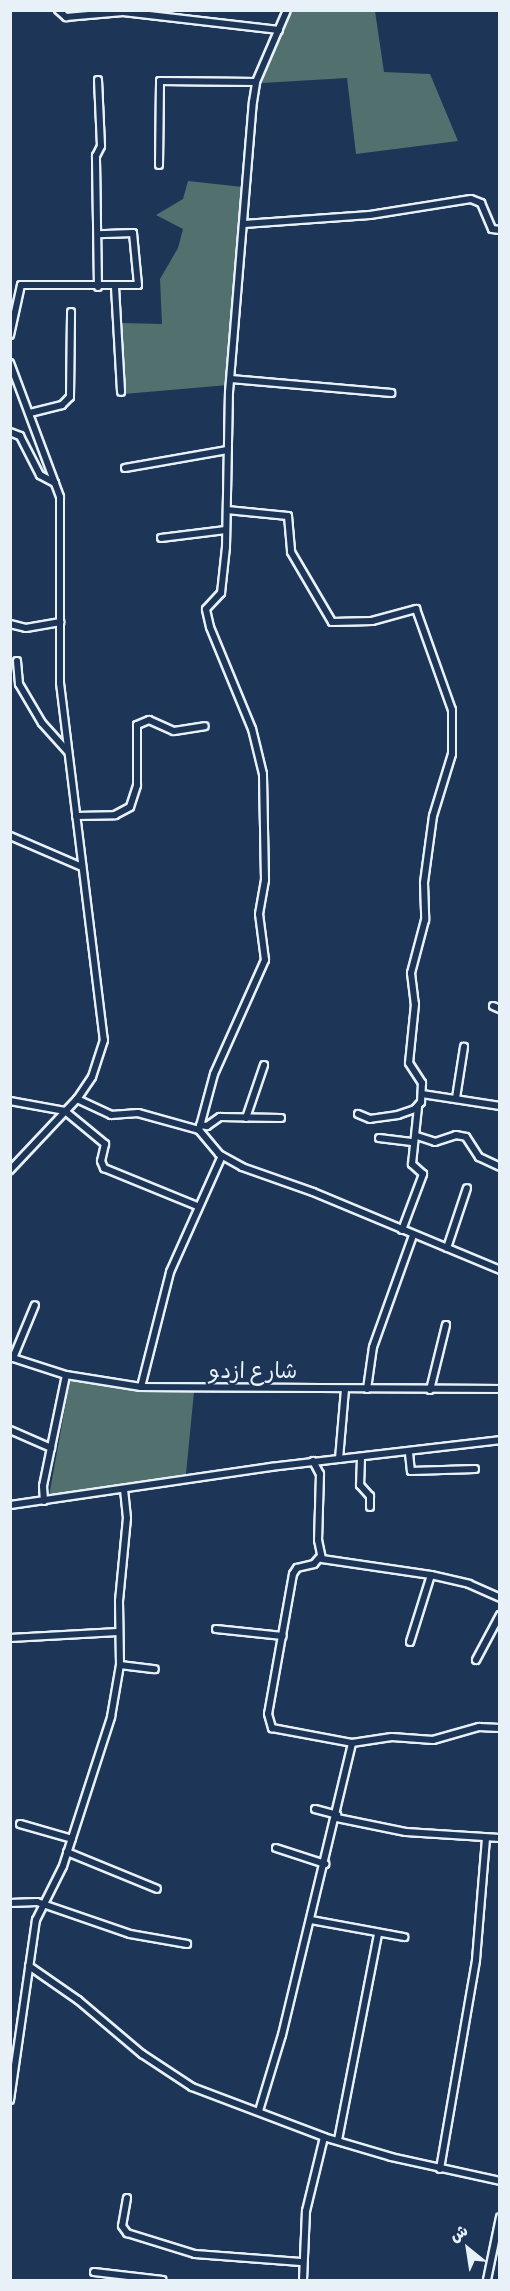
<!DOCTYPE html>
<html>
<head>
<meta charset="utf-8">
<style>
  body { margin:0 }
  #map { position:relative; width:510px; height:2291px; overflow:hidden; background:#1d3557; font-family:Itim,"Playpen Sans Arabic",sans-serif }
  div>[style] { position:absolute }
  .green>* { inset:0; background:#51706e }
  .roads { filter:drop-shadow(2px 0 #e8f1f8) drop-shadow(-2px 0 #e8f1f8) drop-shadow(0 2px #e8f1f8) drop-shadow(0 -2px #e8f1f8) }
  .minor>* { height:6px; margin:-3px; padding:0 3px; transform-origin:3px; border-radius:3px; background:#1d3557 }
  span { translate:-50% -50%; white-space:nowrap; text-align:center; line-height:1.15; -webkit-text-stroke:4.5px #1d3557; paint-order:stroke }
  .street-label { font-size:22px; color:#e8f1f8 }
  .frame { position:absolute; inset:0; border:12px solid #e8f1f8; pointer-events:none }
  .north { position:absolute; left:438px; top:2219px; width:60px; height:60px; -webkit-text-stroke:4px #1d3557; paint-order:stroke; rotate:330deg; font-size:16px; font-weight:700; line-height:24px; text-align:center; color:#e8f1f8 }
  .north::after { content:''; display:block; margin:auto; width:21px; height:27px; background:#e8f1f8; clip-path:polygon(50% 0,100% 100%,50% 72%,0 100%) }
</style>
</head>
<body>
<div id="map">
  <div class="green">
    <div style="clip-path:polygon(291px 10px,375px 11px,384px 72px,430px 74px,458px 141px,356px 154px,347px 78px,262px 83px)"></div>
    <div style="clip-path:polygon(188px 181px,243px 187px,228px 385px,124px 394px,122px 323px,162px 324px,160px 279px,178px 248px,183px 229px,156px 215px,183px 199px)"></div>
    <div style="clip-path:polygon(70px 1380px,141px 1392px,194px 1392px,186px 1474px,49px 1496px)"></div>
  </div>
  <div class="roads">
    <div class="minor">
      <div style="left:58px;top:10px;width:11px;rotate:41deg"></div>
      <div style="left:66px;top:17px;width:57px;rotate:-5deg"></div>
      <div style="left:123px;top:12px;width:157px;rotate:6.6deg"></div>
      <div style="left:159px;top:165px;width:84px;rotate:-89.3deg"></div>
      <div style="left:160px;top:81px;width:96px;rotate:0.6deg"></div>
      <div style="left:244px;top:224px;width:126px;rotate:-4.1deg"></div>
      <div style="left:370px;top:215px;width:102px;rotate:-9deg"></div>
      <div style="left:471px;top:199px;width:11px;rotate:22deg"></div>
      <div style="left:481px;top:203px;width:28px;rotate:67deg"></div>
      <div style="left:492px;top:229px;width:8px;rotate:7deg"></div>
      <div style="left:98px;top:287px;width:131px;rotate:-90.9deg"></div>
      <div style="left:96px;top:156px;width:11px;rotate:-63deg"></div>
      <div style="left:101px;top:146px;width:66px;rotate:-92.6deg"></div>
      <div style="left:115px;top:287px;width:105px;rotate:86.7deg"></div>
      <div style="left:10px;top:335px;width:51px;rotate:-77.6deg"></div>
      <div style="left:21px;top:285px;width:117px"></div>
      <div style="left:138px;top:285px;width:52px;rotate:-95.5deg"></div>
      <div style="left:133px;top:233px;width:35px;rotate:178deg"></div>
      <div style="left:10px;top:363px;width:143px;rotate:69.5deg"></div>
      <div style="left:60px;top:497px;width:186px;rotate:90deg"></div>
      <div style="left:60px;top:683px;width:360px;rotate:83deg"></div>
      <div style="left:104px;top:1040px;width:39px;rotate:108deg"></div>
      <div style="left:92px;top:1077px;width:27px;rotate:124deg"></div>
      <div style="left:77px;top:1099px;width:98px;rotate:133.3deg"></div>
      <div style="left:231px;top:379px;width:161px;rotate:5deg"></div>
      <div style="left:30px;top:413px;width:33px;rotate:-14deg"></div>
      <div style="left:62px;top:405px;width:11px;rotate:-45deg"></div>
      <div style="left:70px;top:397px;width:85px;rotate:-89.3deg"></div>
      <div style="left:10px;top:432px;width:11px;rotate:22deg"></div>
      <div style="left:20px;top:436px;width:44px;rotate:62.9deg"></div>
      <div style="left:40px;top:475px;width:17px;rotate:28deg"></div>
      <div style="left:125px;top:468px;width:104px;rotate:-10deg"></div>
      <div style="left:227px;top:510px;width:61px;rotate:5.6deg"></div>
      <div style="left:288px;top:516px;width:36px;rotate:85deg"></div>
      <div style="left:291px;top:552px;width:81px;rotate:59.6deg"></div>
      <div style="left:332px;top:622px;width:40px;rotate:-1.4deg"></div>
      <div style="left:372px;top:621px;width:46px;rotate:-15.3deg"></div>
      <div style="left:416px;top:609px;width:107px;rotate:70.4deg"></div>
      <div style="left:452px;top:710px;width:44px;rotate:90deg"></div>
      <div style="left:452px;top:754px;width:65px;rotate:107deg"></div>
      <div style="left:433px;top:816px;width:68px;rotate:97.7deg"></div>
      <div style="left:424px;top:883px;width:37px;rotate:88deg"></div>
      <div style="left:425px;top:920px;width:55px;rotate:104.8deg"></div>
      <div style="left:411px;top:973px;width:31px;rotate:83deg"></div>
      <div style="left:415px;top:1004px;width:59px;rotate:95.8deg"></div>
      <div style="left:409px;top:1063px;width:24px;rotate:57deg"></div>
      <div style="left:422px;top:1083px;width:19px;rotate:93deg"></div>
      <div style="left:421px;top:1102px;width:9px;rotate:131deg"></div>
      <div style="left:415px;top:1109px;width:18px;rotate:161deg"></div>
      <div style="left:398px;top:1115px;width:28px;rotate:172deg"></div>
      <div style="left:370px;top:1119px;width:13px;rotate:-157deg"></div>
      <div style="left:161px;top:538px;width:65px;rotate:-7deg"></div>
      <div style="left:10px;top:624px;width:16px;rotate:14deg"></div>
      <div style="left:26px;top:628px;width:35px;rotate:-10deg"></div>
      <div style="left:17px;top:661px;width:23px;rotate:85deg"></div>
      <div style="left:19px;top:684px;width:45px;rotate:59.5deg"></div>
      <div style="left:42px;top:723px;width:38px;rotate:48deg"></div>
      <div style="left:76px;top:816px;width:39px;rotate:-1deg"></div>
      <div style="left:115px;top:815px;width:17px;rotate:-28deg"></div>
      <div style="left:130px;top:807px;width:23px;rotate:-72deg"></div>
      <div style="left:137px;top:785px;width:60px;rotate:-90deg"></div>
      <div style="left:137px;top:725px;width:13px;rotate:-23deg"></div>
      <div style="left:149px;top:720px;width:27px;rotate:24deg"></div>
      <div style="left:174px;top:731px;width:31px;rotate:-9deg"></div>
      <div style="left:10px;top:836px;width:78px;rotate:23.3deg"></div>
      <div style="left:493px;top:1006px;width:8px;rotate:23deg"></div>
      <div style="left:422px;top:1094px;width:79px;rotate:8.7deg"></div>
      <div style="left:456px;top:1098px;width:52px;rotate:-81.1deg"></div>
      <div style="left:77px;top:1099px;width:38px;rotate:25deg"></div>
      <div style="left:111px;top:1115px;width:27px;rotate:-4deg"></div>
      <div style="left:138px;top:1113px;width:63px;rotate:15.6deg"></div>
      <div style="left:199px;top:1130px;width:31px;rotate:50deg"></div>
      <div style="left:219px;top:1154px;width:26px;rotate:29deg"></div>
      <div style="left:242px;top:1167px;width:75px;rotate:19.4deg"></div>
      <div style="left:313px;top:1192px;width:203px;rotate:22.6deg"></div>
      <div style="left:10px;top:1101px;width:56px;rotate:10.3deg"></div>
      <div style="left:65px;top:1111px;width:52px;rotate:39.5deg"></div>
      <div style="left:105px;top:1144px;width:17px;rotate:103deg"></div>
      <div style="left:101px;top:1161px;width:8px;rotate:67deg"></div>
      <div style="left:104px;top:1168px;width:100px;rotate:22.2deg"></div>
      <div style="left:246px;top:1118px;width:56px;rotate:-71.2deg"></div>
      <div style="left:200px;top:1125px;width:7px;rotate:8deg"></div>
      <div style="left:207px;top:1126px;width:16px;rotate:-35deg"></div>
      <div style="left:220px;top:1117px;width:61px;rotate:0.9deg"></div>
      <div style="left:199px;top:1130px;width:58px;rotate:-75deg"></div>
      <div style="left:214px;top:1074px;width:125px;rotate:-65.9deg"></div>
      <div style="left:265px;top:960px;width:46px;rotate:-97.4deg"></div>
      <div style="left:259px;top:914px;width:35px;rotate:-80deg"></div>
      <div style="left:265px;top:880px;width:106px;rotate:-91.1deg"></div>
      <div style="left:263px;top:774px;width:46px;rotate:-103.7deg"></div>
      <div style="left:252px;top:729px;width:110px;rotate:-112.4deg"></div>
      <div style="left:210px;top:627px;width:18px;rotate:-103deg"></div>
      <div style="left:206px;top:609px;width:22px;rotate:-47deg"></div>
      <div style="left:221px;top:593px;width:46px;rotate:-83.8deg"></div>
      <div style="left:226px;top:547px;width:155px;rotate:-88.9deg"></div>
      <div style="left:229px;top:392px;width:291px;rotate:-85.3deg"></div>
      <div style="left:253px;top:102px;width:20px;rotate:-81deg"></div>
      <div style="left:256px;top:82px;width:78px;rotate:-66.7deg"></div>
      <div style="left:417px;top:1136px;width:19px;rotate:18deg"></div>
      <div style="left:435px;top:1142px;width:22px;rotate:-18deg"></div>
      <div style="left:456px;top:1135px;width:10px;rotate:11deg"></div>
      <div style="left:466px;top:1137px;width:24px;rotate:57deg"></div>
      <div style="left:479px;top:1157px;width:23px;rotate:25deg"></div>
      <div style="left:379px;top:1138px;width:35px;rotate:7deg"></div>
      <div style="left:402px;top:1230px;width:60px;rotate:-69.4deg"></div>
      <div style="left:423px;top:1174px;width:15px;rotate:-138deg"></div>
      <div style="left:412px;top:1164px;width:57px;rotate:-84deg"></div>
      <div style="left:447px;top:1248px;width:63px;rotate:-71.6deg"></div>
      <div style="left:10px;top:1357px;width:59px;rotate:17.8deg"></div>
      <div style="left:66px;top:1375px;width:76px;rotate:9.1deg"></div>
      <div style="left:141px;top:1387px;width:359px;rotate:0.3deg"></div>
      <div style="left:13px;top:1358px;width:57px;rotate:-67.5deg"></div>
      <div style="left:141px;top:1387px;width:119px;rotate:-75.8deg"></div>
      <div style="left:170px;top:1272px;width:127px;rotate:-65.9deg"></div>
      <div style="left:367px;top:1389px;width:42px;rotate:-81.9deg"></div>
      <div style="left:373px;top:1347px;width:119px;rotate:-70.3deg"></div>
      <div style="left:430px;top:1390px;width:67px;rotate:-76.2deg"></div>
      <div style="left:10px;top:1430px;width:45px;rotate:23.7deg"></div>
      <div style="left:409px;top:1453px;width:18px;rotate:84deg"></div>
      <div style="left:411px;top:1471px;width:64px;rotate:-1.8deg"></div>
      <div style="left:361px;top:1458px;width:27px;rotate:92deg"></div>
      <div style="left:360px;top:1485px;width:15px;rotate:48deg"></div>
      <div style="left:370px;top:1496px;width:11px;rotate:90deg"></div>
      <div style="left:339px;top:1459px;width:70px;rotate:-85.1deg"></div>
      <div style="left:313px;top:1461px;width:15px;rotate:62deg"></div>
      <div style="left:320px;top:1474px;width:66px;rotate:91.7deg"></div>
      <div style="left:318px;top:1540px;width:19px;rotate:78deg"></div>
      <div style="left:322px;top:1559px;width:110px;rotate:8.4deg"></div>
      <div style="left:431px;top:1575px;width:39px;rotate:13deg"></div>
      <div style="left:469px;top:1584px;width:34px;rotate:24deg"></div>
      <div style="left:44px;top:1501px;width:15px;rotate:-94deg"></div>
      <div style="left:43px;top:1486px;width:113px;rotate:-78.3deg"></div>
      <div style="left:10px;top:1505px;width:264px;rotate:-8.3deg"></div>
      <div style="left:271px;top:1467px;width:231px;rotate:-6.7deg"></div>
      <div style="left:320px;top:1557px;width:9px;rotate:131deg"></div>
      <div style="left:314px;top:1564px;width:17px;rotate:167deg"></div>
      <div style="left:297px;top:1568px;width:7px;rotate:124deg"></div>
      <div style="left:293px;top:1574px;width:142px;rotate:100.1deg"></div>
      <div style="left:268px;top:1714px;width:15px;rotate:74deg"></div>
      <div style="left:272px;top:1728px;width:81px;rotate:10.6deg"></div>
      <div style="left:352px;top:1743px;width:40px;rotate:-8.5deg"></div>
      <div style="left:392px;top:1737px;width:41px;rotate:4.2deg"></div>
      <div style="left:433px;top:1740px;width:48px;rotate:-15.8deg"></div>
      <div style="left:479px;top:1727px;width:21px;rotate:3deg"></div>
      <div style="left:216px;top:1629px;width:67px;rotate:6deg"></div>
      <div style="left:10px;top:1638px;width:108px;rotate:-3.2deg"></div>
      <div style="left:410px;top:1642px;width:70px;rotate:-72.6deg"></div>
      <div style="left:476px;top:1660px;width:51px;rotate:-61.9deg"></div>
      <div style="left:120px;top:1665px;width:35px;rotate:7deg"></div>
      <div style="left:315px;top:1809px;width:23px;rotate:15deg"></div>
      <div style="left:337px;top:1818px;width:70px;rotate:11.5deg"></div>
      <div style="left:406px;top:1832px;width:94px;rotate:3.7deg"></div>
      <div style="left:20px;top:1824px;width:54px;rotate:16.1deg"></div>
      <div style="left:276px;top:1848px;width:52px;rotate:18.1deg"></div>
      <div style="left:67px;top:1852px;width:97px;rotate:22.3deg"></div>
      <div style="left:10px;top:1903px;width:27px;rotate:-2deg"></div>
      <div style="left:37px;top:1902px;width:98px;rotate:19deg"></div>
      <div style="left:130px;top:1934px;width:58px;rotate:10deg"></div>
      <div style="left:311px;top:1920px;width:95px;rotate:10.4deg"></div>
      <div style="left:29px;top:1966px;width:60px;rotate:34.8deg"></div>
      <div style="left:78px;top:2000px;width:84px;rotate:40.2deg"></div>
      <div style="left:142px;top:2054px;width:60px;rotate:33.4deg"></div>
      <div style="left:192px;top:2087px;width:141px;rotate:20.7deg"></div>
      <div style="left:324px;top:2137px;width:70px;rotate:16.6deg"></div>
      <div style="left:391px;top:2157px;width:112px;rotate:12.4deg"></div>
      <div style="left:10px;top:2100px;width:182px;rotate:-81.8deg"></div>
      <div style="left:36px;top:1920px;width:60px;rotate:-63.4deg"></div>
      <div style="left:63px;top:1866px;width:157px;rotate:-72.1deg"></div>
      <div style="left:111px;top:1717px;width:53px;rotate:-80.2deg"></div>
      <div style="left:120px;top:1665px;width:64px;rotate:-90.9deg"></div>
      <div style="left:119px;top:1601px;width:83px;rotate:-84.5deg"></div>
      <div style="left:127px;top:1518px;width:27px;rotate:-96deg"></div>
      <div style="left:259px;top:2111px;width:79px;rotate:-73.2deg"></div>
      <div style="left:282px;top:2035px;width:300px;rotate:-76.5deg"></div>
      <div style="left:338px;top:2140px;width:210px;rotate:-79deg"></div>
      <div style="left:440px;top:2169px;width:212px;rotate:-80.2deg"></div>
      <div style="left:476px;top:1960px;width:122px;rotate:-85.3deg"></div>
      <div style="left:127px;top:2198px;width:28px;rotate:100deg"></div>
      <div style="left:122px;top:2226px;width:9px;rotate:54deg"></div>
      <div style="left:127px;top:2233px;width:71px;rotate:17.2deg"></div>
      <div style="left:195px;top:2254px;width:106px;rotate:4.3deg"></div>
      <div style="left:94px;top:2272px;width:69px;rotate:6.6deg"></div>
      <div style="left:303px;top:2280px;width:69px;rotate:-87.5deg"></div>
      <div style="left:306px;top:2211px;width:76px;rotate:-76.3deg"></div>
      <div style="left:487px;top:2280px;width:64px;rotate:-78.3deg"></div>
    </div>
  </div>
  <div class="street-label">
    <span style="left:253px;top:1371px">شارع ازدو</span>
  </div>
  <div class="frame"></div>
  <div class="north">ش</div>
</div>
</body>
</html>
